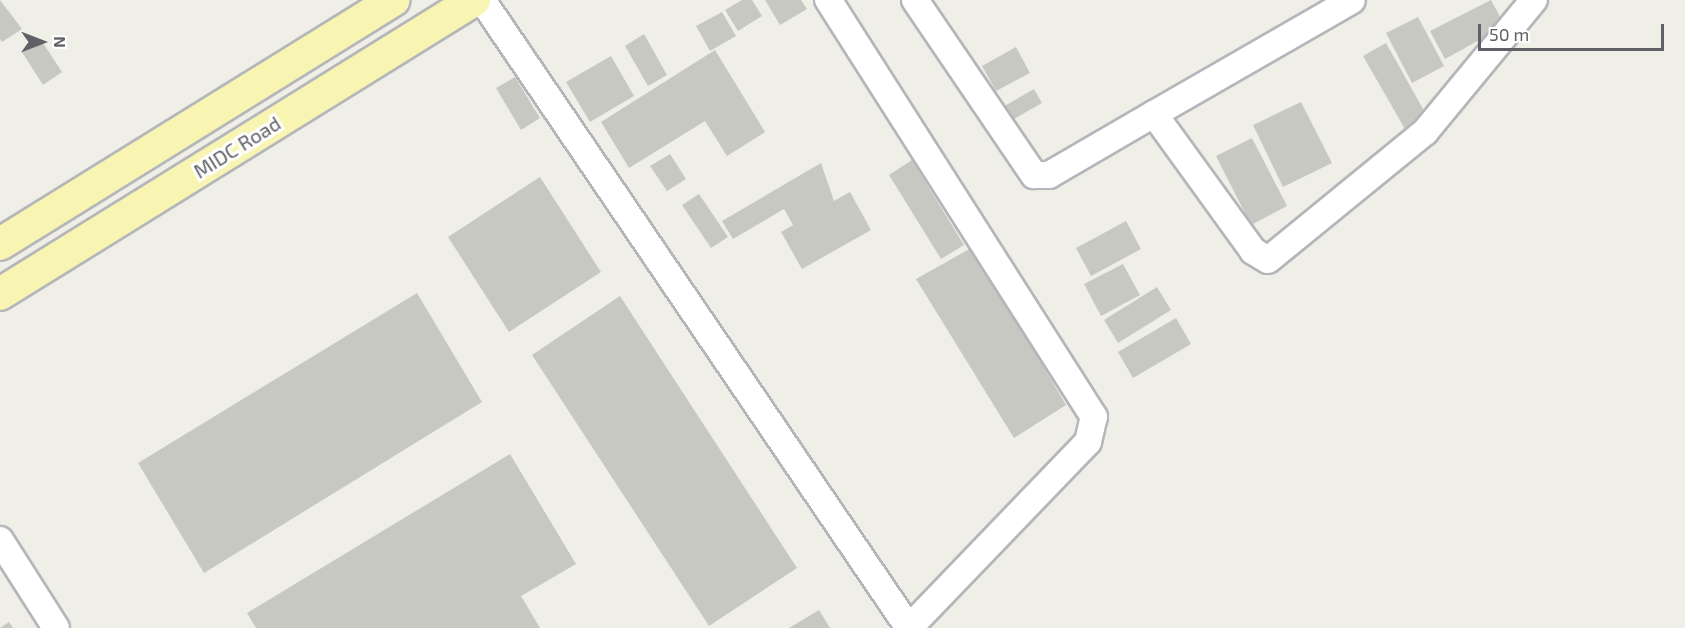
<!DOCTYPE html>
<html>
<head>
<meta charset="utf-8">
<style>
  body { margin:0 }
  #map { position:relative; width:1685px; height:628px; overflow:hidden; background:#efeee7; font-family:"Exo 2",sans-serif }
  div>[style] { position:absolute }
  .building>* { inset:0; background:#c8c8c2 }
  .roads { filter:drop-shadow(2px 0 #b4b6ba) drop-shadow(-2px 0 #b4b6ba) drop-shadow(0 2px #b4b6ba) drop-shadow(0 -2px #b4b6ba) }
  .minor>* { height:26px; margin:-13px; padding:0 13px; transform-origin:13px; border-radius:13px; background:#fff }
  .major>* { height:32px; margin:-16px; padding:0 16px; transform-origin:16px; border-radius:16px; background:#f8f5b3 }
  span { translate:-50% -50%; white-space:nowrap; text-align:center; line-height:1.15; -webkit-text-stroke:6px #fff; paint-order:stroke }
  .street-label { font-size:20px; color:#5f6166 }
  .north { position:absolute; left:12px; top:12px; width:60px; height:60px; -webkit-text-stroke:4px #fff; paint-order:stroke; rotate:90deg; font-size:16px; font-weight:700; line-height:24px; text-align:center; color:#5f6166 }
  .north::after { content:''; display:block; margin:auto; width:21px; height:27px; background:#5f6166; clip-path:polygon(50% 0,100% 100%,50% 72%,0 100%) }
  .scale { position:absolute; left:1478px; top:24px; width:186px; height:27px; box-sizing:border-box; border:3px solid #5f6166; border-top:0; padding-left:8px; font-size:18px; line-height:21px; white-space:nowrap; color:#5f6166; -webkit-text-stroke:4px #fff; paint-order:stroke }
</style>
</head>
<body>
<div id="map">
  <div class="building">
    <div style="clip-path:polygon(0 0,22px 29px,2px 42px,0 39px)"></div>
    <div style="clip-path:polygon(742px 0,752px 0,762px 16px,738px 31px,725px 10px)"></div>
    <div style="clip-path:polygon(765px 0,801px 0,807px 9px,780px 25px)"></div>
    <div style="clip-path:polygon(1491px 0,1505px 26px,1445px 59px,1430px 31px)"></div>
    <div style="clip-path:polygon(722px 12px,736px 36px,710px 51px,696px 26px)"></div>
    <div style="clip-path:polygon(1418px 17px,1444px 66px,1412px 83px,1386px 33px)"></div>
    <div style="clip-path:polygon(644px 34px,667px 75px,648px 86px,625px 46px)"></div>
    <div style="clip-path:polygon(41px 40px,62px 72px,43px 85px,22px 52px)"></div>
    <div style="clip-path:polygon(1386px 43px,1427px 116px,1405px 129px,1363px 56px)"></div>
    <div style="clip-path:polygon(1016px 47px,1030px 73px,996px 91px,982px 66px)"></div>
    <div style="clip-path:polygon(715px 50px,765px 132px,727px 156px,705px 121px,629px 168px,601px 122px)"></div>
    <div style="clip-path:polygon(611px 56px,634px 96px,590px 122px,566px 82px)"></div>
    <div style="clip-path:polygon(515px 77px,540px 118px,521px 130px,496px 88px)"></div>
    <div style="clip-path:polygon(1034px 89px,1042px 103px,1007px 123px,999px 109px)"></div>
    <div style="clip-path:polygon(1301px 102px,1332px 163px,1283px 187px,1253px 125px)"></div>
    <div style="clip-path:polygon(1252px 138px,1287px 206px,1251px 225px,1216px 156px)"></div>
    <div style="clip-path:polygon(670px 154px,686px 179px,667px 191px,650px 166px)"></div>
    <div style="clip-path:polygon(912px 160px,964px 245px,941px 259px,889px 175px)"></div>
    <div style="clip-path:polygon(821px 163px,834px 201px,850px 192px,871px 230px,802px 269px,781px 232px,793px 225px,784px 209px,733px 239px,722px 221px)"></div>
    <div style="clip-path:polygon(540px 177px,601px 272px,509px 332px,448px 237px)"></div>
    <div style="clip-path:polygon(699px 194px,728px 237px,711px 248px,682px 205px)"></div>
    <div style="clip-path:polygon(1126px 221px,1141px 249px,1091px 276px,1076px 248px)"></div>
    <div style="clip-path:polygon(973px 247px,1066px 405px,1014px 438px,916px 279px)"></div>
    <div style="clip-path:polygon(1123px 264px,1140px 295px,1101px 316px,1084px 284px)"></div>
    <div style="clip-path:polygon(1157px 287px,1171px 310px,1118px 343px,1104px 320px)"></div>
    <div style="clip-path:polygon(417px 293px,482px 402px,204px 573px,138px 463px)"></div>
    <div style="clip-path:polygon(620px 296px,797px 568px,709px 626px,532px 355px)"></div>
    <div style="clip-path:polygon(1176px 318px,1191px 344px,1133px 378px,1118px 352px)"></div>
    <div style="clip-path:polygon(510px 454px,576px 564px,521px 596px,540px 628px,256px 628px,247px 613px)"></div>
    <div style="clip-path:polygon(819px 610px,830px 628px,789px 628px)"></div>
    <div style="clip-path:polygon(9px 622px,13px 628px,0 628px)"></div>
  </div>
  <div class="roads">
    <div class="minor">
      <div style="left:482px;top:0;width:759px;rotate:55.79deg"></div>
      <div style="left:909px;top:628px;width:258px;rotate:-46.1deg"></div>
      <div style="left:1088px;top:442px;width:26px;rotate:-77deg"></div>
      <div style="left:1094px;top:417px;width:495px;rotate:-122.5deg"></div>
      <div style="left:915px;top:0;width:212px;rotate:55.8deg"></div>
      <div style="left:1034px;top:175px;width:15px"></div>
      <div style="left:1049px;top:175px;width:121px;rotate:-30.2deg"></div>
      <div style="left:1154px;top:114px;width:169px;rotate:54.1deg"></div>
      <div style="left:1253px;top:251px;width:17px;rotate:31deg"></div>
      <div style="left:1268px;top:260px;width:203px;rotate:-39.2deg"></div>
      <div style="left:1425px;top:132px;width:171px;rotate:-50.5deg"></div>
      <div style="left:1154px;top:114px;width:228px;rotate:-29.9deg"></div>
      <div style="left:0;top:540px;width:104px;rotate:57.5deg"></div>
    </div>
    <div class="major">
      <div style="left:0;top:244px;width:463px;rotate:-31.8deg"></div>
      <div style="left:0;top:294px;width:558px;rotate:-31.81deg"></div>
    </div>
  </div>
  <div class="street-label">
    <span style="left:237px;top:147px;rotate:-32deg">MIDC Road</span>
  </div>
  <div class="north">N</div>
  <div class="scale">50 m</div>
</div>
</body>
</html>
